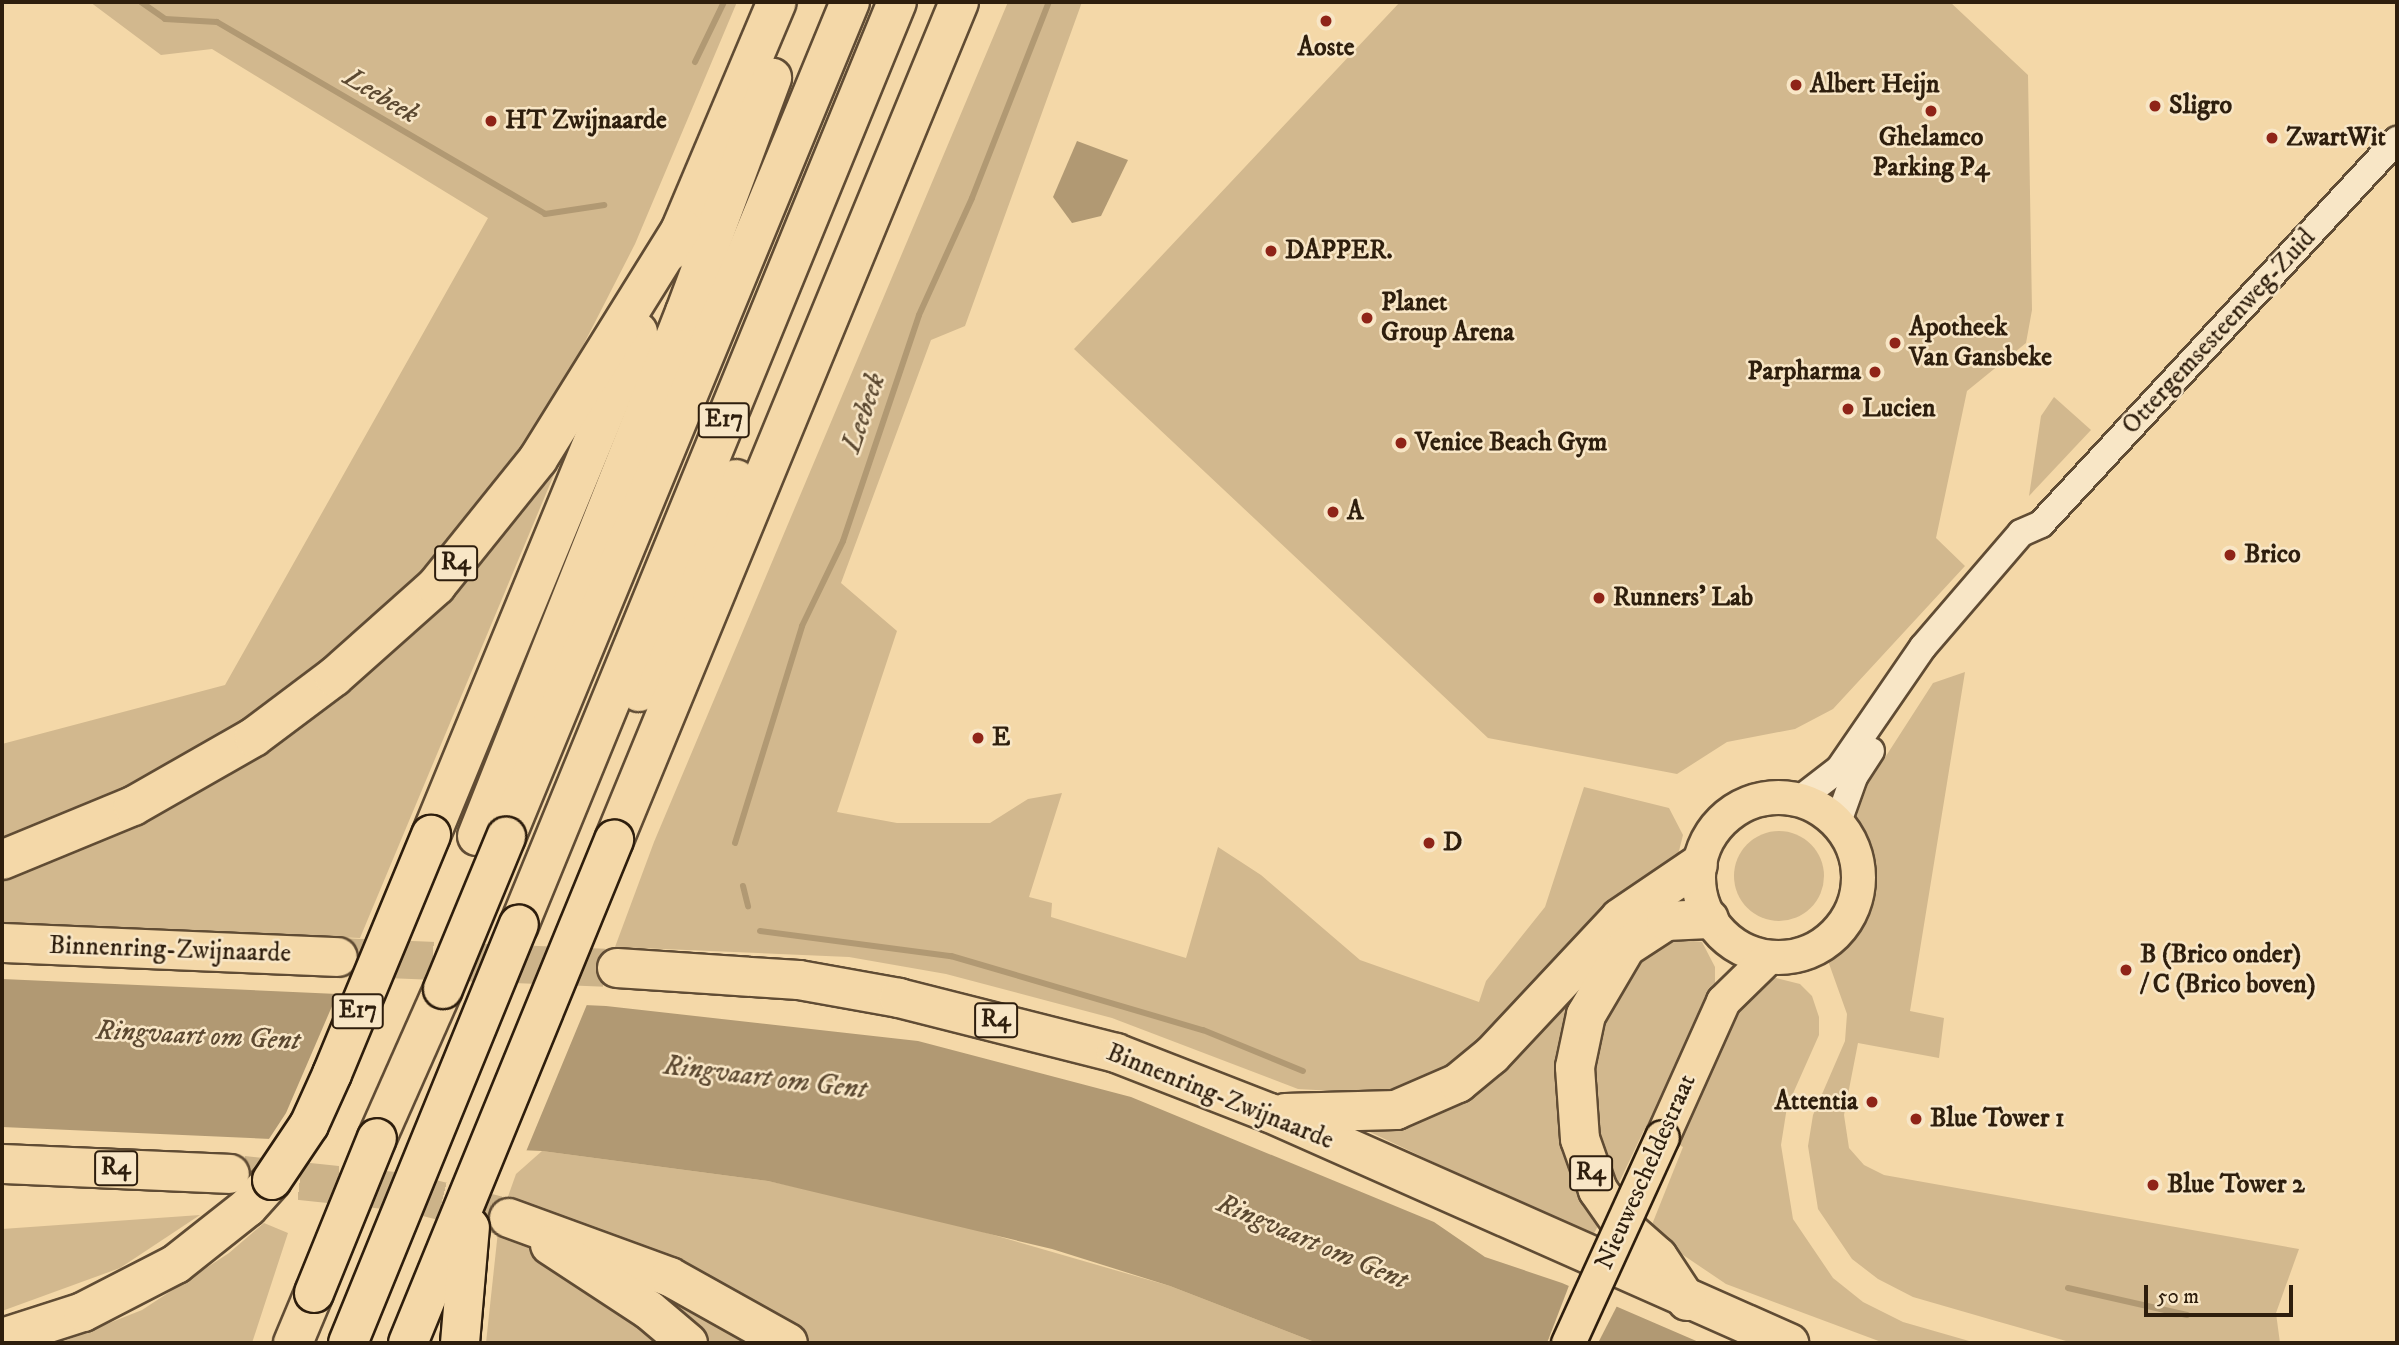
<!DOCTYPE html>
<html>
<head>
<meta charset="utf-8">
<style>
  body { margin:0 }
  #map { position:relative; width:2399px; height:1345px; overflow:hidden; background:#f4d8a8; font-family:"IM FELL DW Pica",serif }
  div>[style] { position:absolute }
  .green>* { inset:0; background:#d2b88e }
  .round { border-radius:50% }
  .water>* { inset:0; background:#b19973 }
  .pier>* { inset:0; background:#f4d8a8 }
  .stream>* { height:6px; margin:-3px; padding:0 3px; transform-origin:3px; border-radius:3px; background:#b19973 }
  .highway-tunnel>* { height:38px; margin-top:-19px; transform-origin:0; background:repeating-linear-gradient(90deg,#ccb389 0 38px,transparent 0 57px) }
  .roads { filter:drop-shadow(2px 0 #604c34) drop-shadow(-2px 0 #604c34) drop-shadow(0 2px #604c34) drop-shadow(0 -2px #604c34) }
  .minor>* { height:26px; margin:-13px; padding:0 13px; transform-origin:13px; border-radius:13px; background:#f8e6c6 }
  .major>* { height:33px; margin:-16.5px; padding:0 16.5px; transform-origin:16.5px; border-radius:16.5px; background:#f4d8a8 }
  .major>.ring { margin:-16.5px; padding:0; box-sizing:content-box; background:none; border:33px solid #f4d8a8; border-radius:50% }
  .highway>* { height:38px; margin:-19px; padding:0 19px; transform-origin:19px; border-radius:19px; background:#f4d8a8 }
  .bridges { filter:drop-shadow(2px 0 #2e1e0d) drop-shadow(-2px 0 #2e1e0d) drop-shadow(0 2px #2e1e0d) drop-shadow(0 -2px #2e1e0d) }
  .major-bridge>* { height:33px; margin:-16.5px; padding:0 16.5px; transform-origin:16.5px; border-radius:16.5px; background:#f4d8a8 }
  .highway-bridge>* { height:38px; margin:-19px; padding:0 19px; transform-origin:19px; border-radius:19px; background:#f4d8a8 }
  .dots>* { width:19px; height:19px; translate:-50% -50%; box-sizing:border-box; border:4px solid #f8e6c6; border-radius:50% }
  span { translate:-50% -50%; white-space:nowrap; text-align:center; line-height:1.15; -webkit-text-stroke:5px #f8e6c6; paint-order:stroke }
  .shield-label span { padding:2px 5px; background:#f8e6c6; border:2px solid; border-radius:5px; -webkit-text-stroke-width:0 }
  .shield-label { font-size:24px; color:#2e1e0d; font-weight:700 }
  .poi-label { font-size:26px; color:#2e1e0d; font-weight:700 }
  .left { translate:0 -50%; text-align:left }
  .right { translate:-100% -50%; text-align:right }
  .street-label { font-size:26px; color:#2e1e0d }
  .water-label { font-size:28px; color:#5c4931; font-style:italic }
  .frame { position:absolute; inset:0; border:4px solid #2e1e0d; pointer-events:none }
  .scale { position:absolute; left:2144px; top:1285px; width:149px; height:32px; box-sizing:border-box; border:4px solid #2e1e0d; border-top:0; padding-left:9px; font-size:21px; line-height:24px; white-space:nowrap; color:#2e1e0d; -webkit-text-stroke:5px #f8e6c6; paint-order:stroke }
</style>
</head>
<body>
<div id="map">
  <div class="green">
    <div style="clip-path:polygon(90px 2px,737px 2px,635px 244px,550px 410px,571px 434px,360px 938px,2px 924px,2px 744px,225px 685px,488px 218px,212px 49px,161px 55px)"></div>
    <div style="clip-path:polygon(1008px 2px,1082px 2px,965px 326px,931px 340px,841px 583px,897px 631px,837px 812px,897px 823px,990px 823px,1028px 799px,1062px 793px,1029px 897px,1052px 903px,1051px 917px,1186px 958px,1218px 847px,1261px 875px,1360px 960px,1479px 1002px,1486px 981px,1545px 907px,1584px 787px,1669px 808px,1683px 835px,1676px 863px,1449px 1067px,1388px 1094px,1298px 1089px,1112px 1018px,946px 974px,849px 957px,615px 947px,654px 842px)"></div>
    <div style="clip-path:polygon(1400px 2px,1950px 2px,2028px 75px,2032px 310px,2026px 343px,1967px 391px,1936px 538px,1965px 566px,1833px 709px,1795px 729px,1727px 742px,1677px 774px,1488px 738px,1074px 349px)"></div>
    <div style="clip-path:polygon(2054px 397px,2091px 430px,2029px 496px,2041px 416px)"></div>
    <div style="clip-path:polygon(1965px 672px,1910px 1011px,1944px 1018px,1939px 1058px,1858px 1043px,1844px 1115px,1849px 1148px,1864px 1165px,1884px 1175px,2299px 1249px,2276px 1313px,2280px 1343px,2073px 1343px,1996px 1321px,1913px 1297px,1878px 1279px,1852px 1259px,1818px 1209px,1808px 1146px,1813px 1115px,1845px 1041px,1847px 1014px,1827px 958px,1855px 935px,1874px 886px,1873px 859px,1855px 820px,1868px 784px,1933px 683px)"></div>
    <div class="round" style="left:1734px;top:831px;width:90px;height:90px"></div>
    <div style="clip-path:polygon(1659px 937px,1702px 942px,1715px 967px,1715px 986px,1651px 1132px,1644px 1130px,1616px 1189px,1597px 1148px,1591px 1053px,1615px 988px)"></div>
    <div style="clip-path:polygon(1596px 959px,1583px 987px,1604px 1215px,1592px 1237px,1355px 1125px,1398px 1120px)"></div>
    <div style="clip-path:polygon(1768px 976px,1800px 984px,1812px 996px,1819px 1017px,1819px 1035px,1787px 1107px,1781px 1145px,1793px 1219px,1833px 1278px,1863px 1302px,1903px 1322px,1976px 1343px,1884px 1343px,1726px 1284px,1649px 1232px,1683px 1147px,1672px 1141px,1737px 998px)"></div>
    <div style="clip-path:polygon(542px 1151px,768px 1181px,921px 1214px,1170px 1286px,1317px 1343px,486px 1343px,499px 1222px,516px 1174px)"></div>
    <div style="clip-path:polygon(200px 1215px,120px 1268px,2px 1311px,2px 1229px)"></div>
    <div style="clip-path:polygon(264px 1223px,288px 1233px,252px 1343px,59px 1343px,142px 1310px,229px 1253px)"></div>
  </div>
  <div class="water">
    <div style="clip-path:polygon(1077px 141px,1128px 160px,1101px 216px,1072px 223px,1053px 197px)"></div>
    <div style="clip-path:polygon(2px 979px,606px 1006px,918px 1041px,1131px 1097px,1434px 1222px,1485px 1257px,1562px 1283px,1701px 1343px,1317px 1343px,1170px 1286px,1052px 1249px,768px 1181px,542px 1151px,2px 1127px)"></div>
  </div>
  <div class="pier">
    <div style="clip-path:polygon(339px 990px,588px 1002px,525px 1154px,267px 1142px,286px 1113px)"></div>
    <div style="clip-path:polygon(1570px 1283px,1618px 1304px,1598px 1343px,1547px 1343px)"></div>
  </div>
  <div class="stream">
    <div style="left:141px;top:2px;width:29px;rotate:35deg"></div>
    <div style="left:165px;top:19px;width:52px;rotate:3.3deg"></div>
    <div style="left:217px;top:22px;width:380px;rotate:30.3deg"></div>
    <div style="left:545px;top:214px;width:60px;rotate:-8.7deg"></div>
    <div style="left:695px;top:62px;width:67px;rotate:-64.2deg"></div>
    <div style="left:735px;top:843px;width:227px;rotate:-72.8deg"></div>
    <div style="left:802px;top:626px;width:94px;rotate:-64.2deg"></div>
    <div style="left:843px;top:541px;width:238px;rotate:-71.4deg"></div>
    <div style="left:919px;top:315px;width:128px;rotate:-65.6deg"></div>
    <div style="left:972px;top:198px;width:211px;rotate:-68.6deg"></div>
    <div style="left:743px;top:886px;width:21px;rotate:76deg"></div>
    <div style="left:760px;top:931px;width:193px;rotate:7.5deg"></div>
    <div style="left:951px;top:956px;width:263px;rotate:16.4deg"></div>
    <div style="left:1203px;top:1030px;width:108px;rotate:22.3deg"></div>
    <div style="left:2068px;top:1288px;width:122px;rotate:12.8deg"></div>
  </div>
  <div class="highway-tunnel">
    <div style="left:338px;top:957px;width:279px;rotate:2.3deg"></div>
    <div style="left:243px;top:1175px;width:163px;rotate:6deg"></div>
    <div style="left:405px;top:1192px;width:107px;rotate:14deg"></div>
  </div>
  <div class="roads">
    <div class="minor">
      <div style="left:1800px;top:799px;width:49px;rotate:-37.6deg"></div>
      <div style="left:1839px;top:769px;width:148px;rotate:-55.5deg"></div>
      <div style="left:1923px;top:647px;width:150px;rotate:-49.3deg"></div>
      <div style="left:2021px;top:533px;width:22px;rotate:-24deg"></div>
      <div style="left:2041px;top:524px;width:524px;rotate:-47.17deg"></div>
      <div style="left:1838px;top:822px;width:48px;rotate:-70.4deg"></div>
      <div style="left:1854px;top:777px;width:31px;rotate:-57deg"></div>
    </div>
    <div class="major">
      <div class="ring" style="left:1698px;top:797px;width:127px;height:127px"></div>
      <div style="left:1662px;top:1137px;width:149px;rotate:-65.8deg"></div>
      <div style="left:1723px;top:1001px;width:63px;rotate:-44.4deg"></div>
    </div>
    <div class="highway">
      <div style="left:672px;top:250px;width:269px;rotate:-67.1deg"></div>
      <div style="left:639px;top:692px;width:234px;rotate:-65.5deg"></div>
      <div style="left:431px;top:835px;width:544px;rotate:-67.63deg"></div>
      <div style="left:477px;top:836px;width:564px;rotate:-68.35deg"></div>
      <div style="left:685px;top:312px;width:250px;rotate:-69.6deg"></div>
      <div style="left:506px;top:837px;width:903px;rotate:-67.61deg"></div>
      <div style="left:614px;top:840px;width:906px;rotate:-67.62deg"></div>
      <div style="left:2px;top:860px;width:142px;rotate:-22.4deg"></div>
      <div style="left:133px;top:806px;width:139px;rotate:-29.7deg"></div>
      <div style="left:254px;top:737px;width:100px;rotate:-36.9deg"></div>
      <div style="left:334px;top:677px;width:137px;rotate:-41.7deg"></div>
      <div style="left:436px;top:586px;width:163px;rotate:-51.2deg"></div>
      <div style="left:538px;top:459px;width:272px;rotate:-58.1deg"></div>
      <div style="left:519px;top:925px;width:997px;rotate:-67.73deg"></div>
      <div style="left:2px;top:943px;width:336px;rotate:2.4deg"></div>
      <div style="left:617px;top:968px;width:182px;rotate:3.8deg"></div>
      <div style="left:799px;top:980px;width:102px;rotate:10.2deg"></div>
      <div style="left:899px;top:998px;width:224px;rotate:14.2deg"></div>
      <div style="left:1116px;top:1053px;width:165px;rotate:21.3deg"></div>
      <div style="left:1270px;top:1113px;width:568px;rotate:23.9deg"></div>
      <div style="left:1285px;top:1113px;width:111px;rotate:-1.5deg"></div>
      <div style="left:1396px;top:1110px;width:68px;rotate:-23.5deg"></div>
      <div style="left:1458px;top:1083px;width:44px;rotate:-39.5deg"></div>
      <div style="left:1492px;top:1055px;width:187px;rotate:-46.9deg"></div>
      <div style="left:1620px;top:918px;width:94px;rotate:-34.2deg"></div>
      <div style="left:377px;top:1138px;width:163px;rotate:-66.1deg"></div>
      <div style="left:2px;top:1164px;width:228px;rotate:2.5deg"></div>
      <div style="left:509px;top:1218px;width:171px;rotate:20.1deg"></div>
      <div style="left:670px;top:1277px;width:135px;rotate:29.2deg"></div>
      <div style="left:550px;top:1245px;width:118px;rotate:33.3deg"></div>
      <div style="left:649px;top:1310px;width:51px;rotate:40.2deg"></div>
      <div style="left:1687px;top:1301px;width:53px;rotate:-123.4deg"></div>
      <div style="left:1658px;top:1257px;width:47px;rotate:-138.5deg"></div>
      <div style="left:1623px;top:1226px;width:44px;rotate:-124.8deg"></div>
      <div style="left:1598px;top:1190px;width:54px;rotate:-109.4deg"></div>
      <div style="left:1580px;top:1139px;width:72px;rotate:-94deg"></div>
      <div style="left:1575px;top:1067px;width:53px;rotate:-78.1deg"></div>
      <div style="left:1586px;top:1015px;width:79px;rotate:-59.5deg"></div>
      <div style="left:1626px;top:947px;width:48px;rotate:-33deg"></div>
      <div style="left:1666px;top:921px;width:43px;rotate:-2.7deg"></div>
      <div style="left:2px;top:1338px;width:85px;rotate:-17.8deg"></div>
      <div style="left:83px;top:1312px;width:105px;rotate:-27.3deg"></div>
      <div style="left:176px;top:1264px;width:92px;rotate:-38.4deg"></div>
      <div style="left:248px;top:1207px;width:36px;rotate:-48deg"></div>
      <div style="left:293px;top:1343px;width:54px;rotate:-67.2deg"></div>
    </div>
  </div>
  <div class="bridges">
    <div class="major-bridge">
      <div style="left:1568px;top:1343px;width:226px;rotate:-65.5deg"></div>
    </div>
    <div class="highway-bridge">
      <div style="left:443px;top:989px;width:165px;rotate:-67.5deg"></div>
      <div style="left:272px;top:1180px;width:66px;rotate:-56.1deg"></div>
      <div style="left:309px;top:1125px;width:56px;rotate:-65.7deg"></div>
      <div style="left:332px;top:1074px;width:259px;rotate:-67.5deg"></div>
      <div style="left:314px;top:1293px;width:167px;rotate:-67.9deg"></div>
      <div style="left:348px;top:1343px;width:452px;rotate:-67.8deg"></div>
      <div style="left:408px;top:1343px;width:544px;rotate:-67.73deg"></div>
      <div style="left:460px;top:1343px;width:116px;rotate:-85.1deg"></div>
    </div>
  </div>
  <div class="dots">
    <div style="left:1326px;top:21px;background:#8f2418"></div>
    <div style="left:1796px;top:85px;background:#8f2418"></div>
    <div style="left:2155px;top:106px;background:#8f2418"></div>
    <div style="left:1931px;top:111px;background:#8f2418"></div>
    <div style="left:491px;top:121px;background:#8f2418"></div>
    <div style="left:2272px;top:138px;background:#8f2418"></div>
    <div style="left:1271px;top:251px;background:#8f2418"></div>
    <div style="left:1367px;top:318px;background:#8f2418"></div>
    <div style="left:1895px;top:343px;background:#8f2418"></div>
    <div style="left:1875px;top:372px;background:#8f2418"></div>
    <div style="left:1848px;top:409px;background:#8f2418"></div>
    <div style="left:1401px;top:443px;background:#8f2418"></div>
    <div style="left:1333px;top:512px;background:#8f2418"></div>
    <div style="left:2230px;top:555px;background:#8f2418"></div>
    <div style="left:1599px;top:598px;background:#8f2418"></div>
    <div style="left:978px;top:738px;background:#8f2418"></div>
    <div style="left:1429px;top:843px;background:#8f2418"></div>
    <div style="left:2126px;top:970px;background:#8f2418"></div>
    <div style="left:1872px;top:1102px;background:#8f2418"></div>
    <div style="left:1916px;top:1119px;background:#8f2418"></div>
    <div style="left:2153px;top:1185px;background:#8f2418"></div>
  </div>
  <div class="shield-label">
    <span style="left:724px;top:420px">E17</span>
    <span style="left:456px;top:563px">R4</span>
    <span style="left:358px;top:1011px">E17</span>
    <span style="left:996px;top:1020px">R4</span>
    <span style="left:116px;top:1168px">R4</span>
    <span style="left:1591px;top:1173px">R4</span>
  </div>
  <div class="poi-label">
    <span style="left:1326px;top:48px">Aoste</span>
    <span class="left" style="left:1810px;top:85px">Albert Heijn</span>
    <span class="left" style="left:2169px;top:106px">Sligro</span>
    <span class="left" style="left:505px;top:121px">HT Zwijnaarde</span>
    <span style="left:1931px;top:153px">Ghelamco<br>Parking P4</span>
    <span class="left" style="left:2286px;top:138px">ZwartWit</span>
    <span class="left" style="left:1285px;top:251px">DAPPER.</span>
    <span class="left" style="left:1381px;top:318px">Planet<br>Group Arena</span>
    <span class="left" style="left:1909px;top:343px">Apotheek<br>Van Gansbeke</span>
    <span class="right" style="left:1861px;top:372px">Parpharma</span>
    <span class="left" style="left:1862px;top:409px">Lucien</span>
    <span class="left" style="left:1415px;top:443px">Venice Beach Gym</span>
    <span class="left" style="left:1347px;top:512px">A</span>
    <span class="left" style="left:2244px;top:555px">Brico</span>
    <span class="left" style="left:1613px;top:598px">Runners' Lab</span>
    <span class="left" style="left:992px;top:738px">E</span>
    <span class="left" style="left:1443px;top:843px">D</span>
    <span class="left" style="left:2140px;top:970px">B (Brico onder)<br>/ C (Brico boven)</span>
    <span class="right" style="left:1858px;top:1102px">Attentia</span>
    <span class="left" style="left:1930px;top:1119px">Blue Tower 1</span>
    <span class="left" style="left:2167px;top:1185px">Blue Tower 2</span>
  </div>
  <div class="street-label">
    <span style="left:2219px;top:332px;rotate:-47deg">Ottergemsesteenweg-Zuid</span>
    <span style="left:170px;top:950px;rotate:2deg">Binnenring-Zwijnaarde</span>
    <span style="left:1220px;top:1097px;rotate:22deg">Binnenring-Zwijnaarde</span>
    <span style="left:1646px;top:1172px;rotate:-66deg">Nieuwescheldestraat</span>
  </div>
  <div class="water-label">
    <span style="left:381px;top:96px;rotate:31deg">Leebeek</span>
    <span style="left:864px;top:413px;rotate:-71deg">Leebeek</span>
    <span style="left:198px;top:1036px;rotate:3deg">Ringvaart om Gent</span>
    <span style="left:765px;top:1078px;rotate:7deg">Ringvaart om Gent</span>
    <span style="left:1312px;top:1242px;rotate:23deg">Ringvaart om Gent</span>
  </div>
  <div class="frame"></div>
  <div class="scale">50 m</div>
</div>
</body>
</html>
